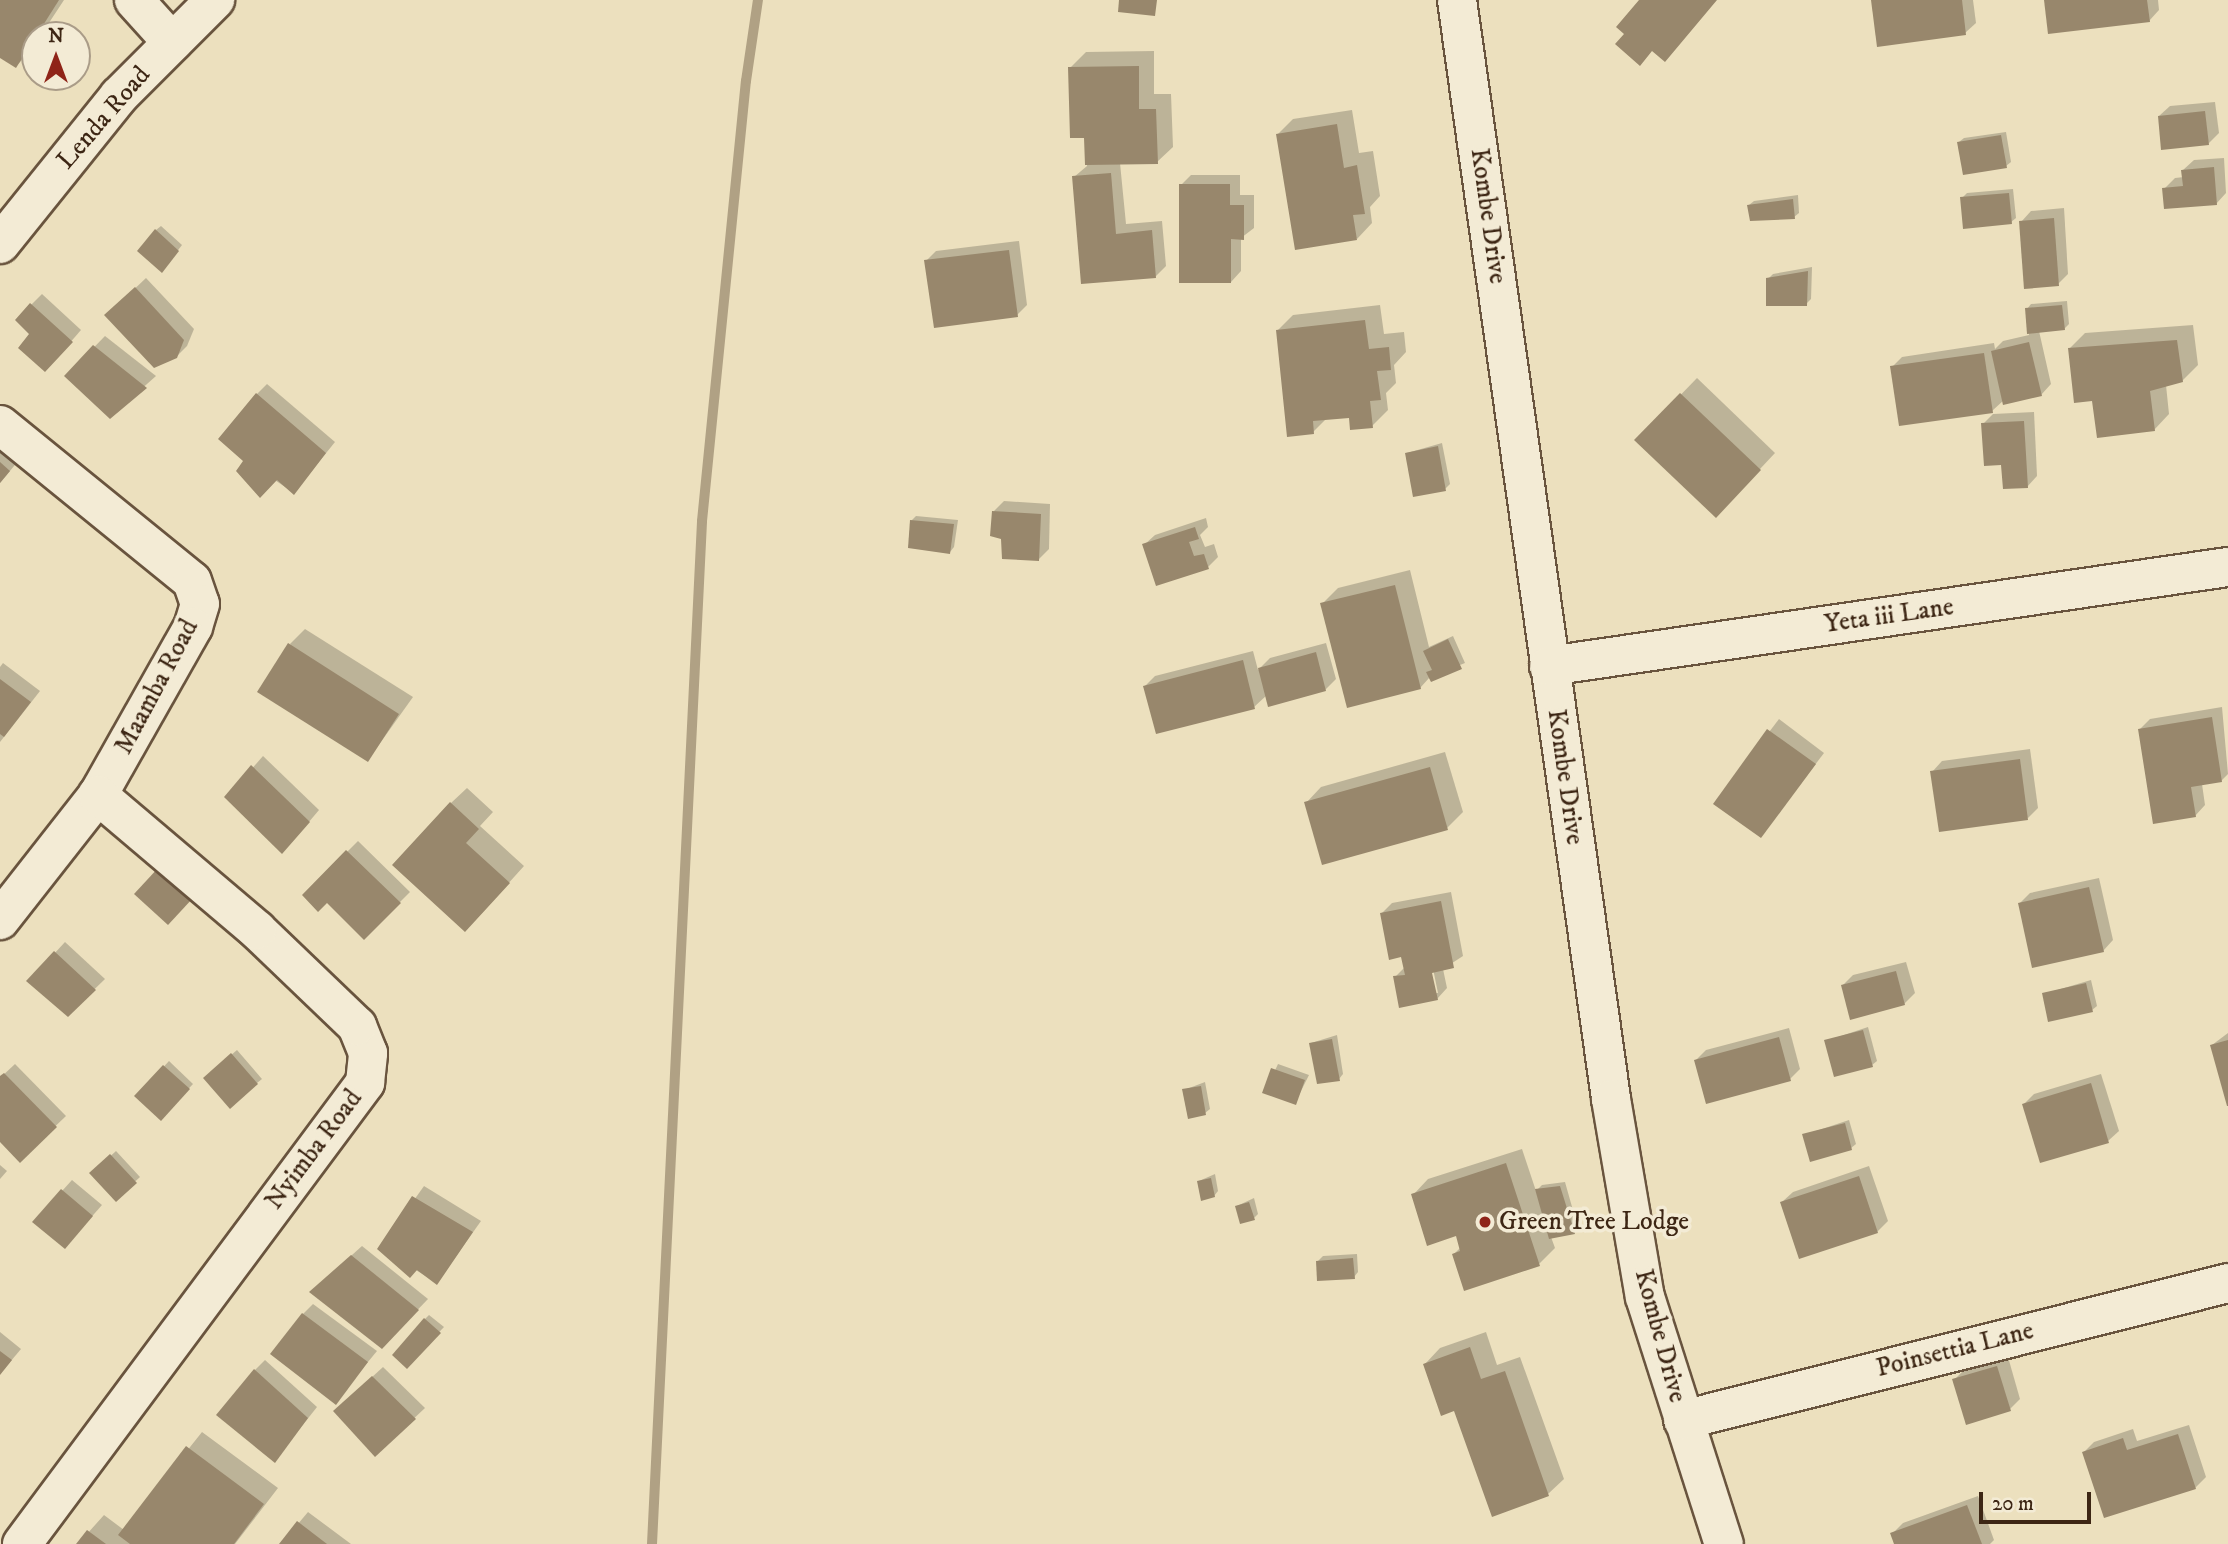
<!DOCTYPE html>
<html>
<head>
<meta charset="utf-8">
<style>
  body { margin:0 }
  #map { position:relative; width:2228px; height:1544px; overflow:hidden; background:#ece0be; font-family:"IM FELL DW Pica",serif }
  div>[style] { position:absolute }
  .shadow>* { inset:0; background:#0003 }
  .stream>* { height:10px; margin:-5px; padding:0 5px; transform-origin:5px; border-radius:5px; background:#b0a184 }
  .building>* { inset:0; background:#98876c }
  .roads { filter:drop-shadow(2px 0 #69543e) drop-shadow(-2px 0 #69543e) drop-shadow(0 2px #69543e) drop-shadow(0 -2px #69543e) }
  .minor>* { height:38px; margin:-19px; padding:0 19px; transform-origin:19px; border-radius:19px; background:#f3ebd5 }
  .dots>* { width:19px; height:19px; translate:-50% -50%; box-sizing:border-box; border:4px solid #f3ebd5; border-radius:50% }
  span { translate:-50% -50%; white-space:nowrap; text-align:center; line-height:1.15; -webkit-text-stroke:7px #f3ebd5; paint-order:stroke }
  .street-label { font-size:26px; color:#3d2614 }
  .poi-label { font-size:26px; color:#3d2614 }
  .left { translate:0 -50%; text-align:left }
  .north { position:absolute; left:21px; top:21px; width:70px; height:70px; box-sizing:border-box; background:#f3ebd5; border:2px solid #aa9c88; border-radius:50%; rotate:0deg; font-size:19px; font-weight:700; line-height:28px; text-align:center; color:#3d2614 }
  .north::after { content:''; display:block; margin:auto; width:24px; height:32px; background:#8f2418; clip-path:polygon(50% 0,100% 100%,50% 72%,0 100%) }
  .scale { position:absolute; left:1979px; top:1492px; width:112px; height:32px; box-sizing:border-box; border:4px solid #3d2614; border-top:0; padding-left:9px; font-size:21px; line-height:24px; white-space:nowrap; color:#3d2614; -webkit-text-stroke:5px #f3ebd5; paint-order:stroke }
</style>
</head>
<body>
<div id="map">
  <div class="shadow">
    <div style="clip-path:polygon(0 0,64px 0,41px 35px,35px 35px,32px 50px,16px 66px,0 56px)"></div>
    <div style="clip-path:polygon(1873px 0,1973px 0,1976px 23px,1965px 33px)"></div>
    <div style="clip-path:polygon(2046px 0,2158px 0,2159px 10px,2149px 21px)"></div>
    <div style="clip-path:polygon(1154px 51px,1154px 94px,1171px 94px,1173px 147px,1157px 162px,1120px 163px,1126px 224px,1162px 221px,1166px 266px,1155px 277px,1083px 282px,1074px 177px,1087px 166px,1086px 136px,1070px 68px,1086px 52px)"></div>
    <div style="clip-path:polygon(2215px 102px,2219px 133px,2208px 144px,2159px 116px,2170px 106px)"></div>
    <div style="clip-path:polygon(1352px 110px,1359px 153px,1373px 151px,1380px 196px,1370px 207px,1372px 223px,1357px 239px,1277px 135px,1293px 119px)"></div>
    <div style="clip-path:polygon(2006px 132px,2011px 162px,2006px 166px,1959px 142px,1964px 138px)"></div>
    <div style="clip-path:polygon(2224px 158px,2226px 193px,2216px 204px,2164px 189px,2175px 178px,2184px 177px,2183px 170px,2194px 160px)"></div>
    <div style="clip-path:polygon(1191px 175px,1240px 175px,1240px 195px,1254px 195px,1254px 228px,1241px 238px,1241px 271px,1231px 282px,1181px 185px)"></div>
    <div style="clip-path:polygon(2013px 189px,2016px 218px,2011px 222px,1962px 198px,1967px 193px)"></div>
    <div style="clip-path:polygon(1798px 195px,1799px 213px,1794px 217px,1749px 205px,1754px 201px)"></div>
    <div style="clip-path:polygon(2064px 208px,2068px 274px,2058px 284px,2021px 222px,2031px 211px)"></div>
    <div style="clip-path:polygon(161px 226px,182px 245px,166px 266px,156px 230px)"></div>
    <div style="clip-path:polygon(1019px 241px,1027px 305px,1017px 315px,926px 261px,936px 251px)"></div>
    <div style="clip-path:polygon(1812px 267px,1811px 299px,1806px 304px,1768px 279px,1773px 274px)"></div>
    <div style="clip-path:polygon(146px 278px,194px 329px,187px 346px,176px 357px,107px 315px)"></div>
    <div style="clip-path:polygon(42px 294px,81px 330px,55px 360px,32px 334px,31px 305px)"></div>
    <div style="clip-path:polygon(2067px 301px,2069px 324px,2064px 329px,2039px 331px,2051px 384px,2041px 395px,2004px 400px,1992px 411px,1892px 367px,1902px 357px,1994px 343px,1995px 349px,2003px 341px,2029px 335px,2027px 309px,2031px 304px)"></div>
    <div style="clip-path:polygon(1380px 305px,1384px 334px,1404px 332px,1406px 352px,1394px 365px,1396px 383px,1386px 393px,1388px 410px,1372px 426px,1351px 416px,1327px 418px,1313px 432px,1277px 331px,1293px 315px)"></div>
    <div style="clip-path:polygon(2193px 325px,2198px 365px,2182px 381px,2166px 385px,2169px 414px,2154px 430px,2094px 399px,2070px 348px,2085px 333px)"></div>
    <div style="clip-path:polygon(105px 336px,156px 376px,110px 417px,66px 376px)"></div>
    <div style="clip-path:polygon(1697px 378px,1775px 453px,1731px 500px,1637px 440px)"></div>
    <div style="clip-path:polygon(267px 384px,335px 442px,294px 493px,245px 460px,257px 394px)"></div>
    <div style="clip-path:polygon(2034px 412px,2037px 476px,2027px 487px,2003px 463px,1983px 424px,1993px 414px)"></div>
    <div style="clip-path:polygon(1442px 443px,1450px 484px,1445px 489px,1407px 453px)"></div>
    <div style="clip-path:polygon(0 444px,19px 460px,0 483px)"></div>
    <div style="clip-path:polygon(1004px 501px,1050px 504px,1049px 549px,1039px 559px,1003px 537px,994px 511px)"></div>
    <div style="clip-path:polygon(916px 516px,958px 520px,954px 547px,950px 552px,911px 521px)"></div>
    <div style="clip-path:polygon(1206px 518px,1208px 527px,1200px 535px,1205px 547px,1214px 544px,1218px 557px,1208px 567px,1144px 545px,1155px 535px)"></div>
    <div style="clip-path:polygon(1410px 570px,1429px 647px,1453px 636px,1465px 663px,1430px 677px,1420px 688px,1322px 604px,1338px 588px)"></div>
    <div style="clip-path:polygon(305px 629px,413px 697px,368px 760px,290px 644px)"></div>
    <div style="clip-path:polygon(1326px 643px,1336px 679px,1325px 690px,1267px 695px,1254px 707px,1145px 686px,1155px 676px,1253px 651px,1258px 670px,1270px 658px)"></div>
    <div style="clip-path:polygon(3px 663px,40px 691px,0 742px,0 667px)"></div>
    <div style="clip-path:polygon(2222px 707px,2228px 774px,2221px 781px,2202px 784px,2205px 805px,2195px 816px,2140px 729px,2150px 719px)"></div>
    <div style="clip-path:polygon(1779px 719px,1824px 753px,1761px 836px,1715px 803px)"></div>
    <div style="clip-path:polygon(2030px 749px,2038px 808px,2028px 818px,1932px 772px,1942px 761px)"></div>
    <div style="clip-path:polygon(1445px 752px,1463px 812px,1447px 828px,1306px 803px,1321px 787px)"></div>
    <div style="clip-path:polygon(263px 756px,319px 810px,292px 842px,227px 797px)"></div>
    <div style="clip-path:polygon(467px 788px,493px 812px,480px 826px,524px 866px,481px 914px,451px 803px)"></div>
    <div style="clip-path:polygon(358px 841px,410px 892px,364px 938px,327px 901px,304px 895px)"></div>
    <div style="clip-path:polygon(2099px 878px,2113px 940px,2103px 951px,2020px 903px,2030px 893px)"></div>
    <div style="clip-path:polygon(evenodd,1451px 892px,1463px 956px,1443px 969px,1447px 988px,1437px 999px,1395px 977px,1405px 967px,1403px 955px,1382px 913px,1392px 903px,1451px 892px,1429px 964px,1432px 964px,1438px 993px,1434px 993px,1429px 964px)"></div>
    <div style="clip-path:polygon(65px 942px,105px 979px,68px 1015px,29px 981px)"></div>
    <div style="clip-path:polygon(1906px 962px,1915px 993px,1904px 1004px,1843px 985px,1853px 975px)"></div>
    <div style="clip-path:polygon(2091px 980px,2097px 1006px,2092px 1010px,2044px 994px)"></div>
    <div style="clip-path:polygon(1868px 1027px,1877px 1061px,1872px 1065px,1826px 1041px)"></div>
    <div style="clip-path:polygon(1789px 1028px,1800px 1069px,1790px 1079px,1696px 1060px,1706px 1050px)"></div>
    <div style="clip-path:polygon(2228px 1033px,2228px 1100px,2212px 1045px)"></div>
    <div style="clip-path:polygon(1337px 1035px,1343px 1074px,1339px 1079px,1311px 1043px)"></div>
    <div style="clip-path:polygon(237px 1050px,262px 1079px,257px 1083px,210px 1073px)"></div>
    <div style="clip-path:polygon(169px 1061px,193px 1084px,161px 1118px,137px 1096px)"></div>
    <div style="clip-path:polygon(15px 1064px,66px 1116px,20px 1160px,0 1140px,0 1078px)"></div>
    <div style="clip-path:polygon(1278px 1064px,1309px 1075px,1295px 1103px,1265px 1092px)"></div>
    <div style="clip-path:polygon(2101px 1074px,2119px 1131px,2108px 1141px,2024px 1104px,2034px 1094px)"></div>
    <div style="clip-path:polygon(1205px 1082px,1210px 1109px,1205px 1113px,1184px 1090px)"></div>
    <div style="clip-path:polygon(1849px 1120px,1856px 1144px,1851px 1148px,1804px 1135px)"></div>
    <div style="clip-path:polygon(1522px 1149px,1536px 1191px,1542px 1185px,1565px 1182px,1578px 1228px,1551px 1237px,1555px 1248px,1539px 1264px,1454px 1254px,1461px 1247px,1457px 1234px,1413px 1195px,1428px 1179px)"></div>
    <div style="clip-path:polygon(116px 1151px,140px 1177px,116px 1199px,92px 1173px)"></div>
    <div style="clip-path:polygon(0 1165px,7px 1171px,0 1179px)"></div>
    <div style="clip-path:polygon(1869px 1166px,1888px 1221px,1877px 1232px,1782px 1202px,1793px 1192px)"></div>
    <div style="clip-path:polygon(1215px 1174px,1218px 1191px,1214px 1196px,1199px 1181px)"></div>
    <div style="clip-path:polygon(72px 1180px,102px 1205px,65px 1247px,62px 1191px)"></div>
    <div style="clip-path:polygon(424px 1186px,481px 1221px,437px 1283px,380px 1248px)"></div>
    <div style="clip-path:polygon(1254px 1198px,1258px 1214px,1254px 1218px,1237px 1206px)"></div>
    <div style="clip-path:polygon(362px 1246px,428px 1299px,382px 1347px,322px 1282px)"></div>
    <div style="clip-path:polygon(1357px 1254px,1358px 1272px,1354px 1277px,1318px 1261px,1323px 1256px)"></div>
    <div style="clip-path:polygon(313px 1304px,377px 1351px,335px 1402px,303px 1314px)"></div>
    <div style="clip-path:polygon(429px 1315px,444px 1327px,407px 1366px,425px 1319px)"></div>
    <div style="clip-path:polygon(0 1332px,21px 1349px,0 1374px)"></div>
    <div style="clip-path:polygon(1486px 1332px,1497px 1365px,1520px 1357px,1564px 1479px,1548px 1494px,1493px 1514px,1455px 1409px,1425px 1364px,1440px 1348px)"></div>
    <div style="clip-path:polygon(2008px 1357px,2020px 1399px,2010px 1409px,1954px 1380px,1965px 1369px)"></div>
    <div style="clip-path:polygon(265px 1360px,317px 1407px,275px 1460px,255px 1370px)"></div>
    <div style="clip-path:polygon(383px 1367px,425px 1408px,375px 1455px,346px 1401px)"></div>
    <div style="clip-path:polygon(2189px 1425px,2206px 1477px,2195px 1488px,2084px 1452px,2094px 1442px,2133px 1429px,2137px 1441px)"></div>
    <div style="clip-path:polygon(202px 1432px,278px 1488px,235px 1544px,78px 1544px,104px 1515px,124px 1530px)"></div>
    <div style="clip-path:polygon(1978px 1496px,1994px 1540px,1990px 1544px,1896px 1544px,1892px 1534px,1903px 1523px)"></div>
    <div style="clip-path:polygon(308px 1512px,351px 1544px,281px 1544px)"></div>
  </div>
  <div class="stream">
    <div style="left:652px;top:1544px;width:1024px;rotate:-87.2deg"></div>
    <div style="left:702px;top:521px;width:442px;rotate:-84.3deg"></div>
    <div style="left:746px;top:81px;width:82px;rotate:-81.6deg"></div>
  </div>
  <div class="building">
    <div style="clip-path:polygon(0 0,59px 0,16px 68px,0 58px)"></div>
    <div style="clip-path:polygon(1119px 0,1157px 0,1155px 16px,1118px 12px)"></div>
    <div style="clip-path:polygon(1639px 0,1717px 0,1665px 62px,1652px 51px,1640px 66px,1615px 44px,1624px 34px,1616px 27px)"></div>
    <div style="clip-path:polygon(1871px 0,1962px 0,1966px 35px,1877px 47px)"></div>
    <div style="clip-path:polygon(2044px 0,2147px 0,2150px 22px,2048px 34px)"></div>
    <div style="clip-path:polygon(1139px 66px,1139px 109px,1156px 109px,1158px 164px,1085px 165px,1084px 138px,1070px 138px,1068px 67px)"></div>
    <div style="clip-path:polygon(2205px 111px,2209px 145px,2161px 150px,2158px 116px)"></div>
    <div style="clip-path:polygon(1337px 124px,1344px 168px,1357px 165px,1365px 214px,1353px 215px,1357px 240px,1295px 250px,1276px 134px)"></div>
    <div style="clip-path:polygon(2001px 135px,2007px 168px,1963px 175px,1957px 142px)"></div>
    <div style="clip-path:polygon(2214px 167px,2217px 205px,2164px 209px,2162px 188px,2183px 186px,2181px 170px)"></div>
    <div style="clip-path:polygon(1111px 173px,1116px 234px,1152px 230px,1156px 278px,1081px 284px,1072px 176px)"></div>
    <div style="clip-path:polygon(1179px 184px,1230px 184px,1230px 205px,1244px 205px,1244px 240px,1231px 239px,1231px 283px,1179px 283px)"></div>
    <div style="clip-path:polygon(2009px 193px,2012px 224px,1963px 229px,1960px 197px)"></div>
    <div style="clip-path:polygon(1793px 199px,1795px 219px,1750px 221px,1747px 205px)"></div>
    <div style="clip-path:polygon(2054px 218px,2059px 286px,2024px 289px,2019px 221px)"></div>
    <div style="clip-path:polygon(155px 229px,179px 251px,162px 273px,137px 251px)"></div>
    <div style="clip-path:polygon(1009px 250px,1018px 317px,934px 328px,924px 260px)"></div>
    <div style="clip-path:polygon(1808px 271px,1807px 306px,1766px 306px,1766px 278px)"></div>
    <div style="clip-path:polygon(135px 287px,184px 340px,177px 358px,154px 368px,104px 315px)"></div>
    <div style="clip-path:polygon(30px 303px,73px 342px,45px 372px,18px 348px,29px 334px,15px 320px)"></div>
    <div style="clip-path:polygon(2062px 305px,2065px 330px,2027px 334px,2025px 308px)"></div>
    <div style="clip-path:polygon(1365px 320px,1369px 349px,1389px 347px,1391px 370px,1377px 371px,1381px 400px,1370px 401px,1373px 428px,1350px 430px,1349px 418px,1313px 421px,1314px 434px,1287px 437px,1276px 330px)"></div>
    <div style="clip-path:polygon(2177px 340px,2183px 382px,2150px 391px,2155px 431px,2097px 438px,2092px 401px,2074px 403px,2068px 348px)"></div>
    <div style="clip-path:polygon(2029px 342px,2042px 396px,2003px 405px,1991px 351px)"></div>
    <div style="clip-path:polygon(93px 345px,147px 388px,110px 419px,64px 376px)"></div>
    <div style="clip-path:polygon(1984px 353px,1993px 413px,1899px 426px,1890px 366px)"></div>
    <div style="clip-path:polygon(256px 393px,326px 453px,294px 495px,277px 480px,260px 498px,236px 471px,243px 461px,218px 439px)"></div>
    <div style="clip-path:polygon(1680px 393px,1761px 470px,1716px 518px,1634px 440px)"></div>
    <div style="clip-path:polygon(2024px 421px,2028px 488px,2003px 489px,2001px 465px,1984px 466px,1981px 423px)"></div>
    <div style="clip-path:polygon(1438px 446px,1446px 491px,1413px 497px,1405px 453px)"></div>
    <div style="clip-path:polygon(0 462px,10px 471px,0 483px)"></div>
    <div style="clip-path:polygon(992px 511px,1041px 514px,1039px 561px,1002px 559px,1001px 539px,990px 536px)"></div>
    <div style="clip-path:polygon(910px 520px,954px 524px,950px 554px,908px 548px)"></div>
    <div style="clip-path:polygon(1195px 527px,1199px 539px,1189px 542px,1194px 556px,1204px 554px,1209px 569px,1156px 586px,1142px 544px)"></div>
    <div style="clip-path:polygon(1395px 585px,1421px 689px,1347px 708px,1320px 603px)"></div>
    <div style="clip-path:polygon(1448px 639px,1462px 669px,1431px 682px,1426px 672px,1432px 670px,1423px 651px)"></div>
    <div style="clip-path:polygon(288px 643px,399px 714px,368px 762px,257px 692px)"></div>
    <div style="clip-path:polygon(1316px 652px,1326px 691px,1268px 707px,1258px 668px)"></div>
    <div style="clip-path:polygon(1243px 660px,1255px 709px,1156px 734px,1143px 686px)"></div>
    <div style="clip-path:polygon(0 679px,31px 702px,4px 737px,0 734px)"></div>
    <div style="clip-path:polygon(2212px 717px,2222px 782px,2191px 787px,2196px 817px,2153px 824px,2138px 729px)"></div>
    <div style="clip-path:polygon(1767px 729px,1816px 764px,1761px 838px,1713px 804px)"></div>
    <div style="clip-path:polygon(2020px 759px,2028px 820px,1939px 832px,1930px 771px)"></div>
    <div style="clip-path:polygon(251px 765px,310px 822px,282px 854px,224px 797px)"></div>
    <div style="clip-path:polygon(1430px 767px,1448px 830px,1322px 865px,1304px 802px)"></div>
    <div style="clip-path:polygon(450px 802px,479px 829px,466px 843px,510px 883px,465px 932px,392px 865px)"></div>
    <div style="clip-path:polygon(346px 850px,401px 903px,364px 940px,327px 903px,318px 912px,302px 895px)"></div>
    <div style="clip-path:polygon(159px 867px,193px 898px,168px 925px,134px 894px)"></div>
    <div style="clip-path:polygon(2089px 887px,2104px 952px,2032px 968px,2018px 903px)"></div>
    <div style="clip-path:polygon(1441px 901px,1454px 968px,1432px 973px,1438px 1000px,1399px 1008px,1393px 976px,1405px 975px,1401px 957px,1389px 960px,1380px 913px)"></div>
    <div style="clip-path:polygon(54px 951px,96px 990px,68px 1017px,26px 981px)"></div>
    <div style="clip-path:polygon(1896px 971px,1905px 1005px,1850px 1020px,1841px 985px)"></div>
    <div style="clip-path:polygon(2086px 983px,2093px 1012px,2048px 1022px,2042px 993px)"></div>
    <div style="clip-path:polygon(1863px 1030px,1873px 1067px,1834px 1077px,1824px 1040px)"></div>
    <div style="clip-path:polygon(1779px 1037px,1791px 1081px,1706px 1104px,1694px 1060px)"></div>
    <div style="clip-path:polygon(1332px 1039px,1340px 1081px,1317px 1084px,1309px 1043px)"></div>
    <div style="clip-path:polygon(2228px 1040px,2228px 1106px,2227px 1106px,2210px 1045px)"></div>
    <div style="clip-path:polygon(231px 1053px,258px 1084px,230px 1109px,203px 1078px)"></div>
    <div style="clip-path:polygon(163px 1065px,190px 1089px,161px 1121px,134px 1096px)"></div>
    <div style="clip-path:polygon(1271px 1068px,1305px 1080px,1296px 1105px,1262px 1093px)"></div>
    <div style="clip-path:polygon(4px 1073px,57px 1127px,20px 1163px,0 1142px,0 1076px)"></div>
    <div style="clip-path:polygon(2091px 1083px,2109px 1143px,2040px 1163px,2022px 1104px)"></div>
    <div style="clip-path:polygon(1201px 1086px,1206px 1115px,1188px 1119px,1182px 1089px)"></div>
    <div style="clip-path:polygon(1845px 1123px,1852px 1150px,1810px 1162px,1802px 1134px)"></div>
    <div style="clip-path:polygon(110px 1154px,137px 1183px,116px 1202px,89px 1173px)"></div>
    <div style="clip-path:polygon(1506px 1163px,1540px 1266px,1464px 1291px,1452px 1254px,1460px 1251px,1456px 1236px,1427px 1246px,1411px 1194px)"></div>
    <div style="clip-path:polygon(1859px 1176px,1878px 1233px,1799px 1259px,1780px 1202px)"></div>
    <div style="clip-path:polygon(1211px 1178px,1215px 1197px,1201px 1201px,1197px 1181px)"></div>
    <div style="clip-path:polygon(1560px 1186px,1575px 1234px,1549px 1239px,1535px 1189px)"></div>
    <div style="clip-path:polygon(61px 1189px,93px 1216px,65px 1249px,32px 1222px)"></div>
    <div style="clip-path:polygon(412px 1196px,473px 1232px,437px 1285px,417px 1270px,410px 1278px,377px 1249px)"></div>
    <div style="clip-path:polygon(1249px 1202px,1255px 1220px,1240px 1224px,1235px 1206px)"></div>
    <div style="clip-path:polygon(351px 1255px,419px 1310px,382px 1349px,309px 1292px)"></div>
    <div style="clip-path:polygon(1353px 1258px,1355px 1279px,1317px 1281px,1316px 1261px)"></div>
    <div style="clip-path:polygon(302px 1313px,368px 1362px,336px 1405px,270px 1354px)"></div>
    <div style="clip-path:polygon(424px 1318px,441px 1333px,407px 1369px,392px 1355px)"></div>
    <div style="clip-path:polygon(1470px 1347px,1481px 1379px,1505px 1371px,1549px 1496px,1492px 1517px,1454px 1411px,1441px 1416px,1423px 1364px)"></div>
    <div style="clip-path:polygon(0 1351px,12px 1360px,0 1375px)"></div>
    <div style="clip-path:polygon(1997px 1366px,2011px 1411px,1966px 1425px,1952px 1379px)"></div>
    <div style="clip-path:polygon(254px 1369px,308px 1418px,275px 1463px,216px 1415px)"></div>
    <div style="clip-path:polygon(372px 1376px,416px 1419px,375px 1457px,333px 1411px)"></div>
    <div style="clip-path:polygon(2178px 1434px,2196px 1489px,2104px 1518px,2082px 1452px,2123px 1438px,2127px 1450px)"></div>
    <div style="clip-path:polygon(186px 1446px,264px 1504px,234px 1544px,130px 1544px,118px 1535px)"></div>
    <div style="clip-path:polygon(1967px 1505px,1982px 1544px,1894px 1544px,1890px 1533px)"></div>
    <div style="clip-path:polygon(297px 1521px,327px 1544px,279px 1544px)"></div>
    <div style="clip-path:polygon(87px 1530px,106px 1544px,76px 1544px)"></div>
  </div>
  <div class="roads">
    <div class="minor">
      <div style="left:134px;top:0;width:57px;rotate:47.9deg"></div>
      <div style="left:1457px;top:0;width:1110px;rotate:82.02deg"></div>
      <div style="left:1611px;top:1099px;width:201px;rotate:80.3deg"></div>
      <div style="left:1645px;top:1297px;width:259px;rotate:72.3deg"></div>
      <div style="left:0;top:244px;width:190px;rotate:-51.2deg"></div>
      <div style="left:119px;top:96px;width:136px;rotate:-45deg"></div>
      <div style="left:0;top:425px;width:247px;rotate:39.1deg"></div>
      <div style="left:192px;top:581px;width:24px;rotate:71deg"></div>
      <div style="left:200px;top:604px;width:24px;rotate:107deg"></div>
      <div style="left:193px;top:627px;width:193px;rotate:119.5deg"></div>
      <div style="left:98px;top:795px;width:159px;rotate:128.1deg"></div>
      <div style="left:1549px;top:666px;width:686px;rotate:-8.3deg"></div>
      <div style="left:1683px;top:1420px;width:562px;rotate:-14.11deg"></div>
      <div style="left:22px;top:1544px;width:575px;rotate:-53.35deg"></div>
      <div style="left:365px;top:1083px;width:30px;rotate:-84deg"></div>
      <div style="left:368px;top:1053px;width:29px;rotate:-112deg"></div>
      <div style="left:357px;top:1026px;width:139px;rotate:-136.2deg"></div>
      <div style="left:257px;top:930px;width:209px;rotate:-139.7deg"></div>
    </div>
  </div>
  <div class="dots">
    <div style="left:1485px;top:1222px;background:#8f2418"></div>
  </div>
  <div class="street-label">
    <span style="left:104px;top:118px;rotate:-49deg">Lenda Road</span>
    <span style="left:1488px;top:216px;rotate:82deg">Kombe Drive</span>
    <span style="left:1889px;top:616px;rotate:-8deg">Yeta iii Lane</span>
    <span style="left:157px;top:687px;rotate:-62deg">Maamba Road</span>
    <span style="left:1565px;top:777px;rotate:82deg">Kombe Drive</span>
    <span style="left:314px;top:1150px;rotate:-53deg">Nyimba Road</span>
    <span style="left:1660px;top:1336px;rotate:75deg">Kombe Drive</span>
    <span style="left:1955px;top:1350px;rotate:-14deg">Poinsettia Lane</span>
  </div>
  <div class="poi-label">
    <span class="left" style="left:1499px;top:1222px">Green Tree Lodge</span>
  </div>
  <div class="north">N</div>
  <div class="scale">20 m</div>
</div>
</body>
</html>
